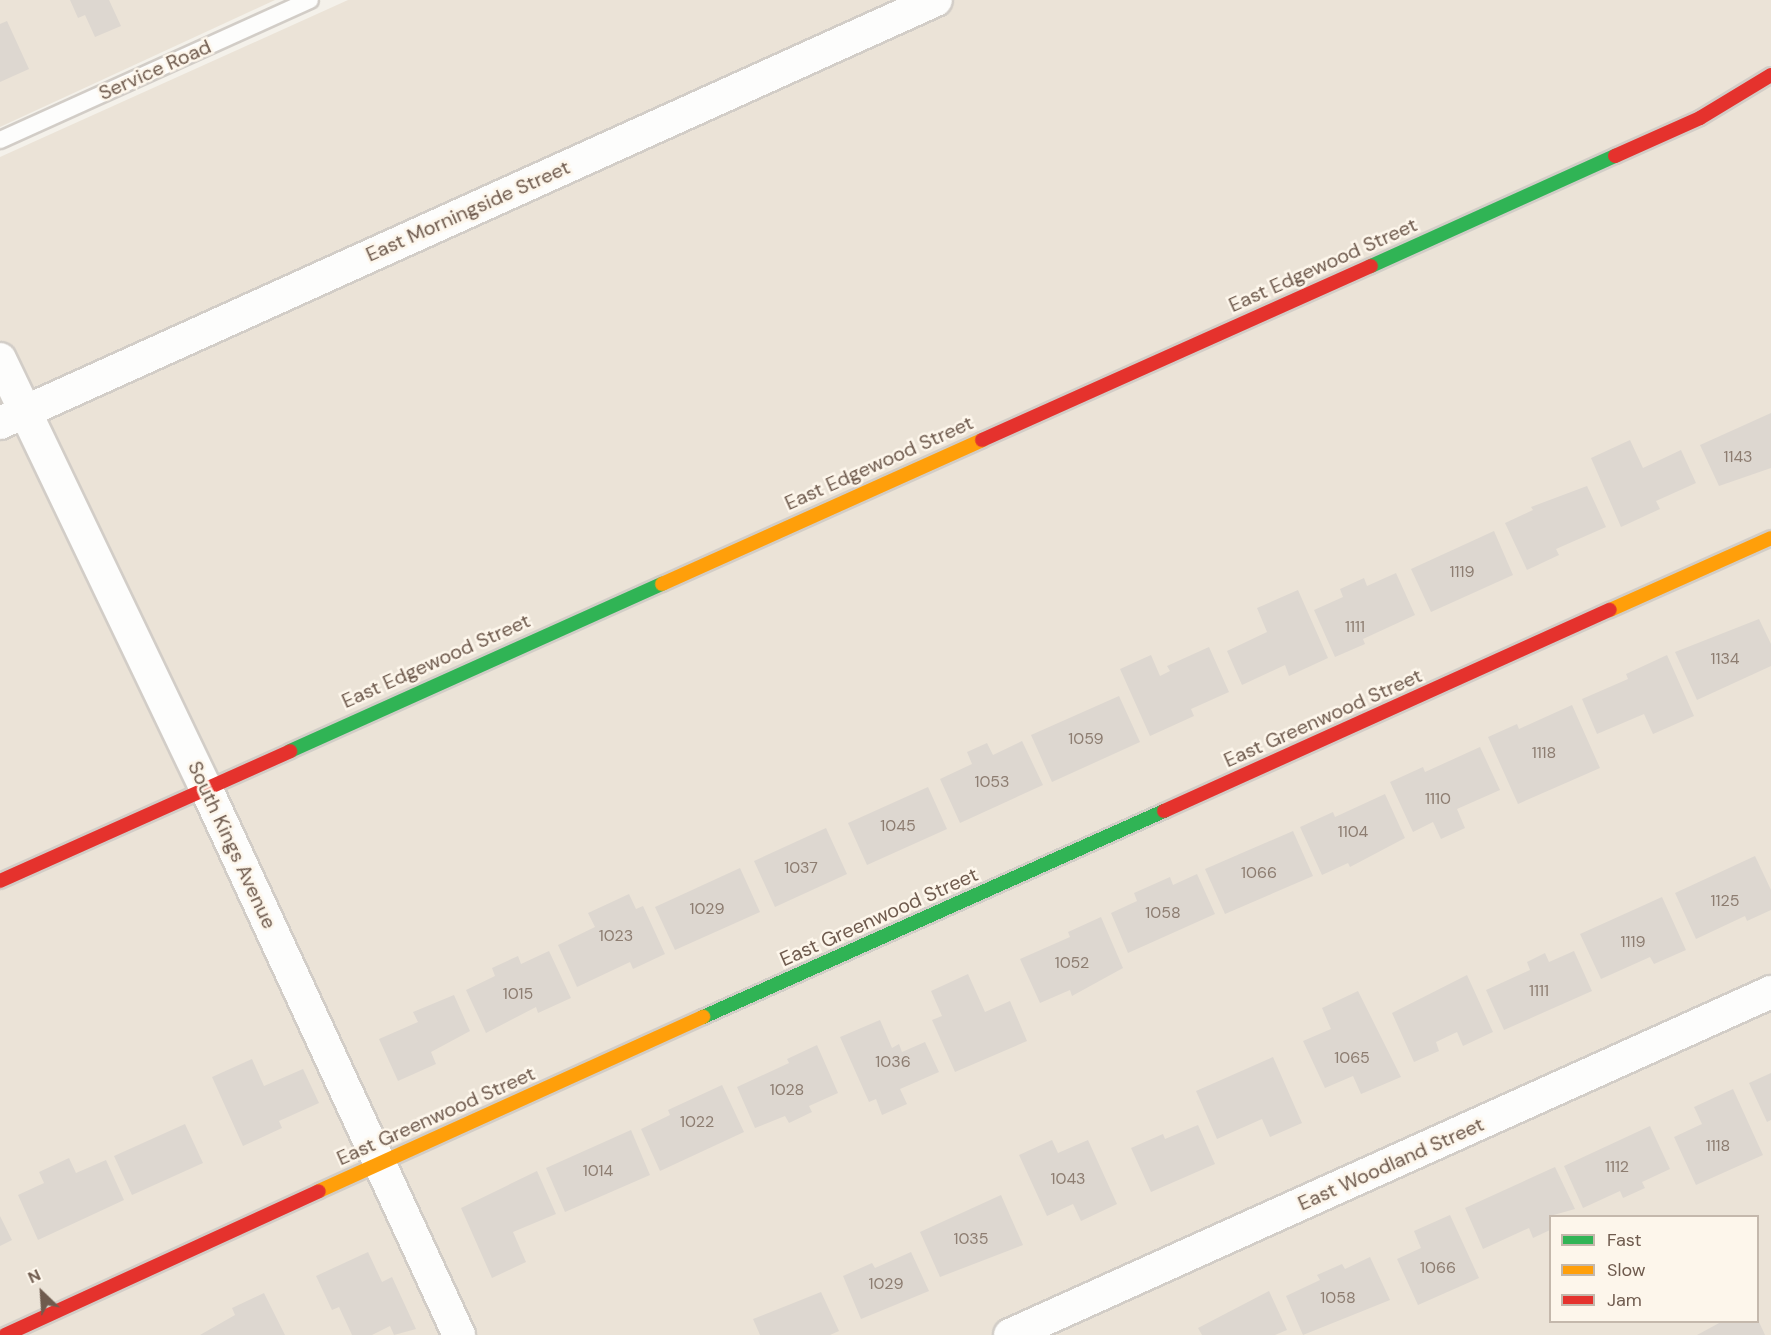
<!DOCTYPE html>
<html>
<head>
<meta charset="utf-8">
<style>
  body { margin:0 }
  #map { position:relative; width:1771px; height:1335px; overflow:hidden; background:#f4f1ea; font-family:"DM Sans",sans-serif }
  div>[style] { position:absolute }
  .residential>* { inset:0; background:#ebe3d7 }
  .building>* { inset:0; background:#ddd7d0 }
  .roads { filter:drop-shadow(2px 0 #d2cdc7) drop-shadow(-2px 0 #d2cdc7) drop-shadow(0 2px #d2cdc7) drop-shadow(0 -2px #d2cdc7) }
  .lane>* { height:16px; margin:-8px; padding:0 8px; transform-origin:8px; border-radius:8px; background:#fdfdfc }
  .street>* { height:32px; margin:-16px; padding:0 16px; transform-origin:16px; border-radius:16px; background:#fdfdfc }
  .fast>* { height:14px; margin:-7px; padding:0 7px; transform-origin:7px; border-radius:7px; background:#30b455 }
  .slow>* { height:14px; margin:-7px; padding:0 7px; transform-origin:7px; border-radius:7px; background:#ff9f0a }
  .jam>* { height:14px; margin:-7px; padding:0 7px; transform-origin:7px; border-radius:7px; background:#e5322d }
  span { translate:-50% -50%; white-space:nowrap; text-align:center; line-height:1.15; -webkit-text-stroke:5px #fdf6eb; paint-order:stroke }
  .number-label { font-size:16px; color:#8d7d71 }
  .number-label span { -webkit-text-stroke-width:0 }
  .street-label { font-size:20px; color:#6f5b4e }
  .legend { position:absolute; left:1549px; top:1215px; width:210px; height:108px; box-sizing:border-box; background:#fdf6eb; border:2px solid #c4b8ac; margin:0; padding:8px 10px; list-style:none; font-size:18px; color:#6f5b4e }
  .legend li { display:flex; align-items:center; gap:12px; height:30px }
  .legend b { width:30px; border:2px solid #c4b8ac }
  .north { position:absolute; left:12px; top:1263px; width:60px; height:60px; -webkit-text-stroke:4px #fdf6eb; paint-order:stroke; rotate:335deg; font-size:16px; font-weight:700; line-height:24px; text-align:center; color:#6f5b4e }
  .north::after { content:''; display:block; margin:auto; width:21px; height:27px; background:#6f5b4e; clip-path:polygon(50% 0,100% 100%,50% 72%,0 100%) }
</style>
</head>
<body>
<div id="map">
  <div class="residential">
    <div style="clip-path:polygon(0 0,275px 0,0 127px)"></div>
    <div style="clip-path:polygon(evenodd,348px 0,1771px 0,1771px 1335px,0 1335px,0 157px,348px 0,1550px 1216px,1758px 1216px,1758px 1322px,1550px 1322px,1550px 1216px)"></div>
  </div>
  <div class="building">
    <div style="clip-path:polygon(70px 0,109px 0,121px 26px,95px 37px,85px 15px,78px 18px)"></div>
    <div style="clip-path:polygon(7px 21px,29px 69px,0 82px,0 24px)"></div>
    <div style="clip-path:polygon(1771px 413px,1771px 468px,1719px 486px,1700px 445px)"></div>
    <div style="clip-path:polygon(1630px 440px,1643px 468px,1681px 450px,1696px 483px,1656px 501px,1660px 509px,1621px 527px,1591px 458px)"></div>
    <div style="clip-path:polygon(1587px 486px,1606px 527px,1556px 549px,1559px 555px,1527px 570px,1505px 523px,1533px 510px,1531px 507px)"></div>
    <div style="clip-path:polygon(1494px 531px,1513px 575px,1431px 612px,1411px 569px)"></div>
    <div style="clip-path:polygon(1396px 573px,1415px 615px,1363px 639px,1365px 644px,1335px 657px,1314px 610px,1343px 597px,1340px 589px,1364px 578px,1367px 586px)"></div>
    <div style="clip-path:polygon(1298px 590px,1328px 658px,1289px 676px,1285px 665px,1242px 685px,1227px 651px,1267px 632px,1257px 608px)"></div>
    <div style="clip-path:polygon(1759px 619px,1771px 644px,1771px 666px,1697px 700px,1675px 652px)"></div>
    <div style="clip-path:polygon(1209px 647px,1229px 692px,1191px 709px,1194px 716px,1150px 736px,1120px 669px,1151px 655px,1160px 676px,1170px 671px,1167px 666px)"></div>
    <div style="clip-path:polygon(1667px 655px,1694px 716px,1653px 734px,1644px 714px,1597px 734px,1582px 699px,1628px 679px,1626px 674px)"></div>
    <div style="clip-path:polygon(1119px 696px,1140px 742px,1052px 782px,1031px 735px)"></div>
    <div style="clip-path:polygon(1572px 705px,1600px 768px,1518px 804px,1488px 737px,1517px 724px,1519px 729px)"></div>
    <div style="clip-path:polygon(1022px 741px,1043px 785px,960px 823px,940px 779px,972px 764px,967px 752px,987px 743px,993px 755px)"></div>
    <div style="clip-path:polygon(1480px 747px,1500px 790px,1457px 809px,1465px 828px,1441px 839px,1433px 822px,1413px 832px,1390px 782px,1423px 767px,1425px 772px)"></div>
    <div style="clip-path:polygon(928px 787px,947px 829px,867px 865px,848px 823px)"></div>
    <div style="clip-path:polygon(1385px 794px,1405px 838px,1350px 867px,1348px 863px,1322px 875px,1300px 827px,1333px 812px,1335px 817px)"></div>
    <div style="clip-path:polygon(826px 828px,847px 874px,775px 907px,754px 861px)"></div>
    <div style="clip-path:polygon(1293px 831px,1313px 876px,1225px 914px,1205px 869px)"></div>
    <div style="clip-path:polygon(1755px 856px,1771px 890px,1771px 910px,1747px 921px,1745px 916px,1696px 939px,1675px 893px)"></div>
    <div style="clip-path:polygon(740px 868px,760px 912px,675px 950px,655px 907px)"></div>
    <div style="clip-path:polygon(1197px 874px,1215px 914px,1128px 953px,1111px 913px,1137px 901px,1134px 893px,1170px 877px,1173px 885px)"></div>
    <div style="clip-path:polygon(629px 894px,636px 909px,643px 906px,665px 954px,633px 969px,630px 962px,577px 987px,558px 945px,595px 927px,588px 913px)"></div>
    <div style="clip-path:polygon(1662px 897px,1686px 950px,1654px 964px,1650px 957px,1601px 979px,1580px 934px)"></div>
    <div style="clip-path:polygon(1101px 917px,1123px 968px,1072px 996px,1070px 990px,1040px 1003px,1020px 959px,1070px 937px,1068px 932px)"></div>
    <div style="clip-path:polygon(549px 951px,571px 998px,538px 1013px,536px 1007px,486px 1033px,466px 990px,495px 976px,492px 968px,518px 956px,521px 964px)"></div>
    <div style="clip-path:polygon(1574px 951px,1592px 991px,1504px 1030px,1486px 990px,1530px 970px,1527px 962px,1545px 953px,1549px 962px)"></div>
    <div style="clip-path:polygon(968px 974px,985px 1012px,1010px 1001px,1027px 1041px,955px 1072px,932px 1020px,942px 1016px,931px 991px)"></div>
    <div style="clip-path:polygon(1467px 975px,1493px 1032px,1463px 1046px,1457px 1032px,1436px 1042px,1439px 1051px,1414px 1062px,1392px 1013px)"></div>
    <div style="clip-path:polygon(1358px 991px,1401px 1077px,1361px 1094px,1353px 1076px,1325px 1088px,1303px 1041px,1331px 1029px,1322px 1008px)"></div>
    <div style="clip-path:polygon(454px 995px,470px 1031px,431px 1052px,436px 1064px,398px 1081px,379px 1039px,418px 1022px,413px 1012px)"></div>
    <div style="clip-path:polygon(880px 1020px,892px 1048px,899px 1044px,902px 1052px,925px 1042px,939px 1072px,900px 1089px,907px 1104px,882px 1115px,876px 1099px,869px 1102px,840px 1037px)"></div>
    <div style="clip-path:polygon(817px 1045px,838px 1093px,809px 1106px,812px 1112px,789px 1123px,785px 1116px,755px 1128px,737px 1087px,789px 1063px,787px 1059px)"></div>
    <div style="clip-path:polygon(1273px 1057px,1302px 1123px,1270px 1137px,1262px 1119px,1217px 1139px,1196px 1091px)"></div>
    <div style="clip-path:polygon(252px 1059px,264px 1086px,303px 1069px,319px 1103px,279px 1121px,282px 1128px,243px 1146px,212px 1077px)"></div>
    <div style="clip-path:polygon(1771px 1073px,1771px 1120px,1767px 1122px,1749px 1083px)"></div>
    <div style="clip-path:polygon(722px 1085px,744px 1132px,660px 1171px,641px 1129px,670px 1115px,668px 1110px)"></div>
    <div style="clip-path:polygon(1733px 1089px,1763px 1155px,1696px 1185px,1674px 1137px,1702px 1124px,1694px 1107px)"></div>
    <div style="clip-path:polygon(185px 1124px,203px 1163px,132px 1195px,114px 1156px)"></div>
    <div style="clip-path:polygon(1198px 1125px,1215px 1164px,1151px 1192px,1131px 1148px,1163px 1134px,1165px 1139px)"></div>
    <div style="clip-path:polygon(1650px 1126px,1670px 1169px,1642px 1182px,1645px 1188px,1623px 1198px,1620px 1191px,1583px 1208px,1564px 1166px)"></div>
    <div style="clip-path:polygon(631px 1130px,650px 1175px,565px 1212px,546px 1168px)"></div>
    <div style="clip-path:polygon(1052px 1140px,1058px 1153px,1088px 1140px,1117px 1204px,1081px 1221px,1073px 1204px,1047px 1216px,1019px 1155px)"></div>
    <div style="clip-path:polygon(69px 1158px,76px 1173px,106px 1160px,124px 1200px,38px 1240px,18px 1195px,44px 1183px,39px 1172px)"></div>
    <div style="clip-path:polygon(1555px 1167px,1575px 1209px,1550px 1216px,1550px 1230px,1533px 1238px,1529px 1228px,1483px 1249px,1465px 1208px)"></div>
    <div style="clip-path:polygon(537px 1171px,556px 1214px,513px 1232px,526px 1262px,492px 1278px,461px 1208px)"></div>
    <div style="clip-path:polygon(1001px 1195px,1023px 1245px,940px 1277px,920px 1232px)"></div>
    <div style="clip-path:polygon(1450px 1215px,1479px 1278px,1418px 1305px,1397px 1259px,1421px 1248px,1414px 1231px)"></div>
    <div style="clip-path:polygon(0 1216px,12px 1240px,0 1246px)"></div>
    <div style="clip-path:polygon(368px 1252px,382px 1282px,392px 1277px,416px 1329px,394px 1335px,390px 1326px,372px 1335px,352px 1335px,339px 1307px,332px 1310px,316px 1276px)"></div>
    <div style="clip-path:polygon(911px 1252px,929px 1291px,861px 1319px,843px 1276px,872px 1263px,875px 1268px)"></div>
    <div style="clip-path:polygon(1370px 1257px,1390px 1300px,1303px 1335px,1286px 1296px,1320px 1280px,1317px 1275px,1342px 1264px,1345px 1269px)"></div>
    <div style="clip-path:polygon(1269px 1291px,1287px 1330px,1275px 1335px,1202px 1335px,1198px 1328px)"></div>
    <div style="clip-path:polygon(821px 1292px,839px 1331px,830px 1335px,760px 1335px,753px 1319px)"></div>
    <div style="clip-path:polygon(264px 1293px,285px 1335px,200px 1335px,235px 1315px,232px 1308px)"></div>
    <div style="clip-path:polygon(1721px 1322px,1759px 1322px,1765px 1335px,1697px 1335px)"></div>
  </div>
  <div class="roads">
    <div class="lane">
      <div style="left:0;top:140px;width:340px;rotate:-24.3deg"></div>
    </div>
    <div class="street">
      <div style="left:0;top:359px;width:474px;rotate:64.4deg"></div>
      <div style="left:205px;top:786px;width:605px;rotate:65.17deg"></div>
      <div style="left:0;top:423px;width:1027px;rotate:-24.32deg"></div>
      <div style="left:1010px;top:1335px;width:835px;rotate:-24.26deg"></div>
    </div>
    <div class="fast">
      <div style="left:1371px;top:266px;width:268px;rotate:-24.3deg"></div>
      <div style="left:290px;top:751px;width:408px;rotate:-24.2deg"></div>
      <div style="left:703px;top:1017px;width:505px;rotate:-24.08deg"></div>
    </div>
    <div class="slow">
      <div style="left:662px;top:584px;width:351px;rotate:-24.2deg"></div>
      <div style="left:1610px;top:610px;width:176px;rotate:-24.1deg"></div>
      <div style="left:319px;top:1191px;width:422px;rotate:-24.4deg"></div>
    </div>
    <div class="jam">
      <div style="left:1615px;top:156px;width:93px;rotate:-24.1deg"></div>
      <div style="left:1700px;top:118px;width:83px;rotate:-31.2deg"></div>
      <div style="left:982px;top:440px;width:426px;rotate:-24.1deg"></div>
      <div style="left:1164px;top:811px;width:489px;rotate:-24.3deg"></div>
      <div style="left:0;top:881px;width:318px;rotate:-24.1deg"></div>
      <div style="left:5px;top:1335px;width:345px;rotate:-24.6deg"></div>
    </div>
  </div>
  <div class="number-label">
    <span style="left:1738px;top:457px">1143</span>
    <span style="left:1462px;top:572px">1119</span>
    <span style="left:1355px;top:627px">1111</span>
    <span style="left:1725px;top:659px">1134</span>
    <span style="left:1086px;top:739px">1059</span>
    <span style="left:1544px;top:753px">1118</span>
    <span style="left:992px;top:782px">1053</span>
    <span style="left:1438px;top:799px">1110</span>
    <span style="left:898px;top:826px">1045</span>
    <span style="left:1353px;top:832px">1104</span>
    <span style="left:801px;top:868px">1037</span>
    <span style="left:1259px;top:873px">1066</span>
    <span style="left:1725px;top:901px">1125</span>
    <span style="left:707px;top:909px">1029</span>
    <span style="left:1163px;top:913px">1058</span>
    <span style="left:616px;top:936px">1023</span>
    <span style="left:1633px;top:942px">1119</span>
    <span style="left:1072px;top:963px">1052</span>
    <span style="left:1539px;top:991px">1111</span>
    <span style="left:518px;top:994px">1015</span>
    <span style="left:1352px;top:1058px">1065</span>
    <span style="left:893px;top:1062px">1036</span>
    <span style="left:787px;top:1090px">1028</span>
    <span style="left:697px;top:1122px">1022</span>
    <span style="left:1718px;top:1146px">1118</span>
    <span style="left:1617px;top:1167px">1112</span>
    <span style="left:598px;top:1171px">1014</span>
    <span style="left:1068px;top:1179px">1043</span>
    <span style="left:971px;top:1239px">1035</span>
    <span style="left:1438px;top:1268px">1066</span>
    <span style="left:886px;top:1284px">1029</span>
    <span style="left:1338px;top:1298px">1058</span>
  </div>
  <div class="street-label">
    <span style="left:155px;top:70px;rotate:-24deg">Service Road</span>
    <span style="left:468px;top:211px;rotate:-24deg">East Morningside Street</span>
    <span style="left:1323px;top:265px;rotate:-24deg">East Edgewood Street</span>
    <span style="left:879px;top:463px;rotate:-24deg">East Edgewood Street</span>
    <span style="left:436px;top:661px;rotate:-24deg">East Edgewood Street</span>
    <span style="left:1323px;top:718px;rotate:-24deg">East Greenwood Street</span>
    <span style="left:232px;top:845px;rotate:65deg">South Kings Avenue</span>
    <span style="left:879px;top:917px;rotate:-24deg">East Greenwood Street</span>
    <span style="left:436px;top:1116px;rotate:-24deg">East Greenwood Street</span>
    <span style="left:1391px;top:1164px;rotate:-24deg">East Woodland Street</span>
  </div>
  <ul class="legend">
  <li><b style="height:8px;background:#30b455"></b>Fast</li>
  <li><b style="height:8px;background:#ff9f0a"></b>Slow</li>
  <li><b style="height:8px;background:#e5322d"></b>Jam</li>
  </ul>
  <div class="north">N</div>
</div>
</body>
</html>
